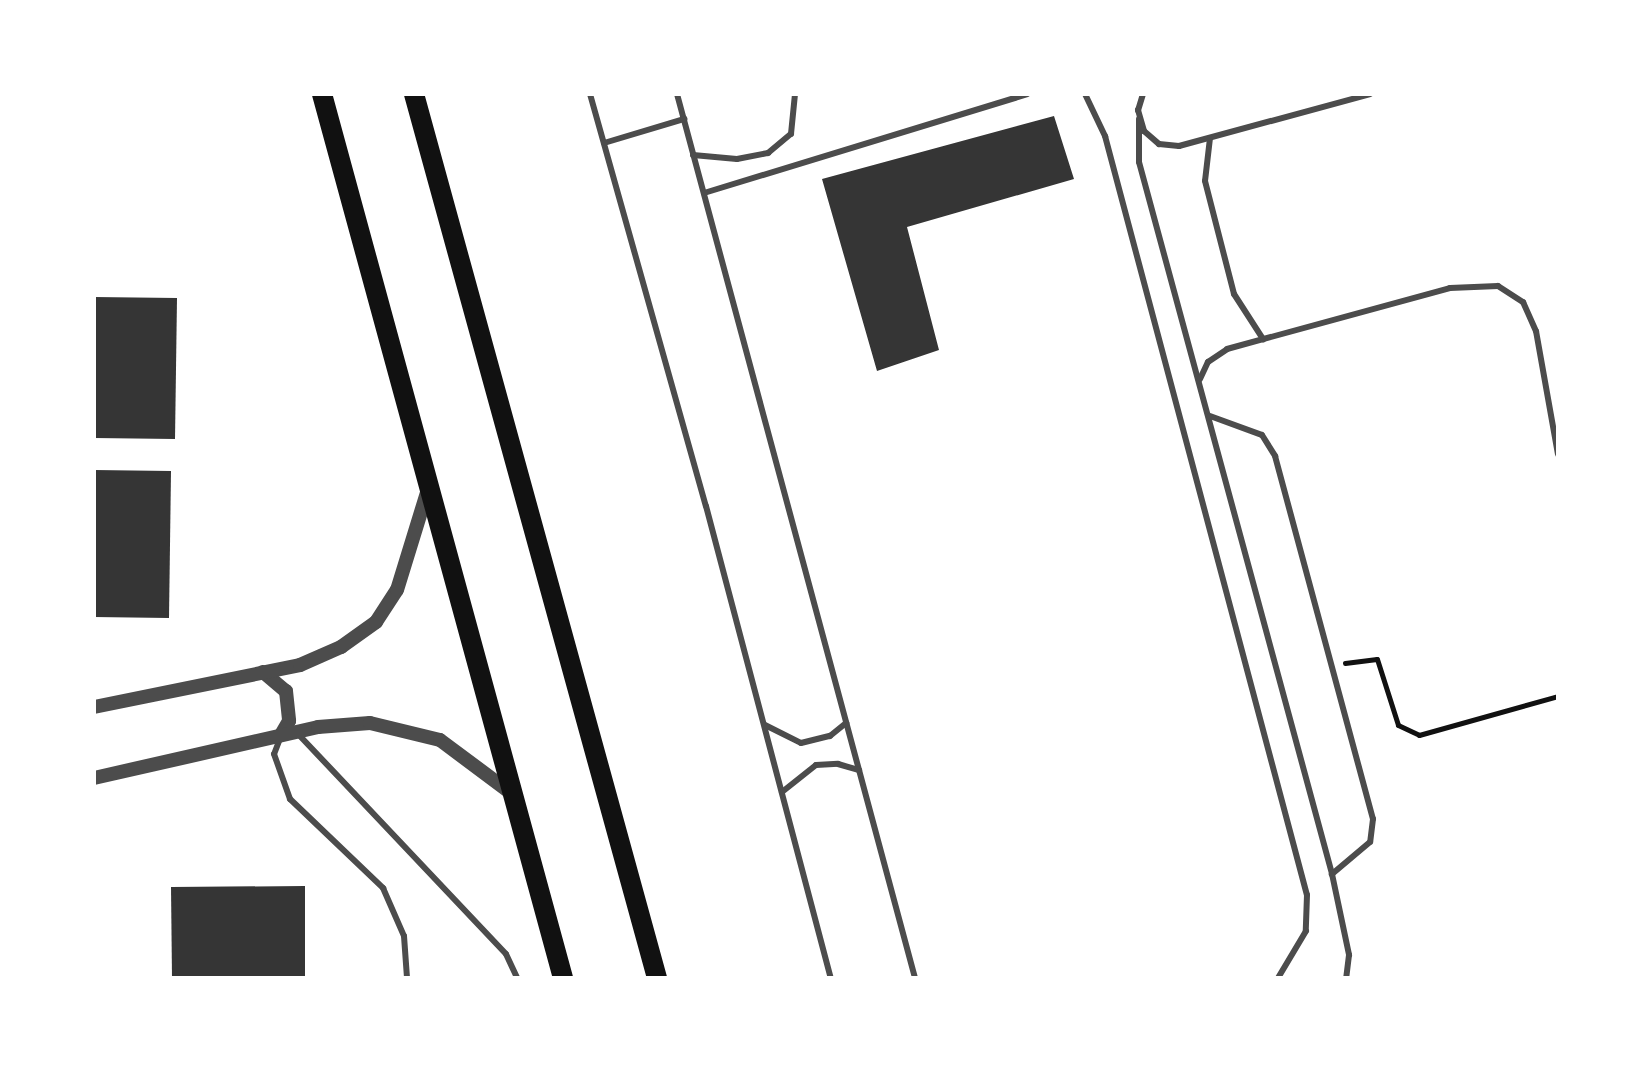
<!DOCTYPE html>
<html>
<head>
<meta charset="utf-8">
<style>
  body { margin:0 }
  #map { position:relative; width:1652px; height:1072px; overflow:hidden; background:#fff; font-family:"PT Sans Narrow",sans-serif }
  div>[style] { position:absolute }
  .building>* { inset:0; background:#353535 }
  .path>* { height:5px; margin:-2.5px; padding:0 2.5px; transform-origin:2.5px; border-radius:2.5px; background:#111 }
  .service>* { height:6px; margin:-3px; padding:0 3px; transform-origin:3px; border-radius:3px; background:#4c4c4c }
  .tertiary>* { height:14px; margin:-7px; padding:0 7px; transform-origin:7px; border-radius:7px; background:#4c4c4c }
  .primary>* { height:20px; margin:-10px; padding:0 10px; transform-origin:10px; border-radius:10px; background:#111 }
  span { translate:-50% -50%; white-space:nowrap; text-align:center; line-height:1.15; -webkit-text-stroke:6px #fff; paint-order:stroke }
  .frame { position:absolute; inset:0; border:96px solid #fff; pointer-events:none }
</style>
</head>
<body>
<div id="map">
  <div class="building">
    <div style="clip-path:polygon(1054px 116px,1074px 179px,907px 227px,939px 350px,877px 371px,822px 179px)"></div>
    <div style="clip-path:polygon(94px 297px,177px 298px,175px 439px,94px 438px)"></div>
    <div style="clip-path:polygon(94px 470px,171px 471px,169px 618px,94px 617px)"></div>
    <div style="clip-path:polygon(305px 886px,305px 978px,172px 978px,171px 887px)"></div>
  </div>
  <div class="path">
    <div style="left:1345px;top:663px;width:32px;rotate:-7deg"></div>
    <div style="left:1377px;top:659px;width:69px;rotate:72.3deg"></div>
    <div style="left:1398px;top:725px;width:23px;rotate:25deg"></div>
    <div style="left:1419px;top:735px;width:144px;rotate:-15.7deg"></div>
  </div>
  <div class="service">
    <div style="left:590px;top:94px;width:428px;rotate:74.3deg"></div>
    <div style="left:706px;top:506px;width:488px;rotate:75.2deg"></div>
    <div style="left:677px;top:94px;width:915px;rotate:74.93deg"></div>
    <div style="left:1085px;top:94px;width:47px;rotate:64.5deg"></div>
    <div style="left:1105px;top:136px;width:785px;rotate:75.1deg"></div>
    <div style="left:1307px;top:895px;width:36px;rotate:92deg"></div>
    <div style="left:1306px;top:931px;width:55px;rotate:120.8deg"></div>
    <div style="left:1143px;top:94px;width:17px;rotate:107deg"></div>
    <div style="left:1138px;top:110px;width:22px;rotate:74deg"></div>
    <div style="left:1144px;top:131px;width:20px;rotate:41deg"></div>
    <div style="left:1159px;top:144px;width:20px;rotate:6deg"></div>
    <div style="left:1179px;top:146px;width:198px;rotate:-15.2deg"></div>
    <div style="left:1139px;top:119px;width:43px;rotate:90deg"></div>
    <div style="left:1139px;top:162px;width:738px;rotate:74.83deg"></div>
    <div style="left:1332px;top:874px;width:83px;rotate:78.1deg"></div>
    <div style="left:1349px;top:955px;width:23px;rotate:97deg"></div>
    <div style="left:1210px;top:138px;width:43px;rotate:96.6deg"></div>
    <div style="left:1205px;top:181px;width:117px;rotate:75.6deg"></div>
    <div style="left:1234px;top:294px;width:54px;rotate:57.2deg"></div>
    <div style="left:604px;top:143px;width:84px;rotate:-16.7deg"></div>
    <div style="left:693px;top:155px;width:44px;rotate:5.2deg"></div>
    <div style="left:737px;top:159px;width:32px;rotate:-11deg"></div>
    <div style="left:768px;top:153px;width:30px;rotate:-40deg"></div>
    <div style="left:791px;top:134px;width:40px;rotate:-84.3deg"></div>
    <div style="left:704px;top:193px;width:338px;rotate:-17deg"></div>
    <div style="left:1200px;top:379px;width:19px;rotate:-65deg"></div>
    <div style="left:1208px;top:362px;width:23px;rotate:-34deg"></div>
    <div style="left:1227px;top:349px;width:231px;rotate:-15.3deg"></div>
    <div style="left:1450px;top:288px;width:48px;rotate:-2.4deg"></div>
    <div style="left:1498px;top:286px;width:30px;rotate:33deg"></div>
    <div style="left:1523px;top:302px;width:32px;rotate:66deg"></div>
    <div style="left:1536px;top:331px;width:125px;rotate:79.9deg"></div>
    <div style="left:1210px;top:416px;width:55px;rotate:20.1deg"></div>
    <div style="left:1262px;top:435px;width:25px;rotate:58deg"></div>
    <div style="left:1275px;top:456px;width:376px;rotate:74.9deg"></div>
    <div style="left:1373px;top:819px;width:23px;rotate:97deg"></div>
    <div style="left:1370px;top:842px;width:50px;rotate:139.9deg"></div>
    <div style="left:765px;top:725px;width:40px;rotate:26.6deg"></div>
    <div style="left:801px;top:743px;width:30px;rotate:-14deg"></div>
    <div style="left:830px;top:736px;width:21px;rotate:-39deg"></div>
    <div style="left:299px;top:735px;width:301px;rotate:46.6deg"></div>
    <div style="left:506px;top:954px;width:26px;rotate:65deg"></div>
    <div style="left:281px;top:736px;width:19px;rotate:111deg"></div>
    <div style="left:274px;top:754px;width:48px;rotate:70.4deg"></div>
    <div style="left:290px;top:799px;width:129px;rotate:43.7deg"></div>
    <div style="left:383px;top:888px;width:52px;rotate:66.4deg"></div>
    <div style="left:404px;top:936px;width:42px;rotate:85.9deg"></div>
    <div style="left:782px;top:792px;width:43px;rotate:-38.5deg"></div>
    <div style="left:816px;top:765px;width:22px;rotate:-3deg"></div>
    <div style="left:838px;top:764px;width:22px;rotate:16deg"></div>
  </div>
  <div class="tertiary">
    <div style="left:263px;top:672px;width:30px;rotate:40deg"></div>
    <div style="left:286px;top:691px;width:30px;rotate:84deg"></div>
    <div style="left:289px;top:721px;width:16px;rotate:120deg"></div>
    <div style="left:94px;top:707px;width:210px;rotate:-11.5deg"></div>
    <div style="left:300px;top:665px;width:45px;rotate:-23.7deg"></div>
    <div style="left:341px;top:647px;width:43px;rotate:-35.5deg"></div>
    <div style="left:376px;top:622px;width:38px;rotate:-57deg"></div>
    <div style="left:397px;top:590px;width:106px;rotate:-72.9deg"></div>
    <div style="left:94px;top:778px;width:230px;rotate:-12.8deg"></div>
    <div style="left:318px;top:727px;width:52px;rotate:-4.4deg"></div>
    <div style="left:370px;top:723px;width:72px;rotate:13.7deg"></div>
    <div style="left:440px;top:740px;width:94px;rotate:36.7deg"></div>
  </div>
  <div class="primary">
    <div style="left:322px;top:94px;width:916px;rotate:74.75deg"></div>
    <div style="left:414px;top:94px;width:917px;rotate:74.63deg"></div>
  </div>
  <div class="frame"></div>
</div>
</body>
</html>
